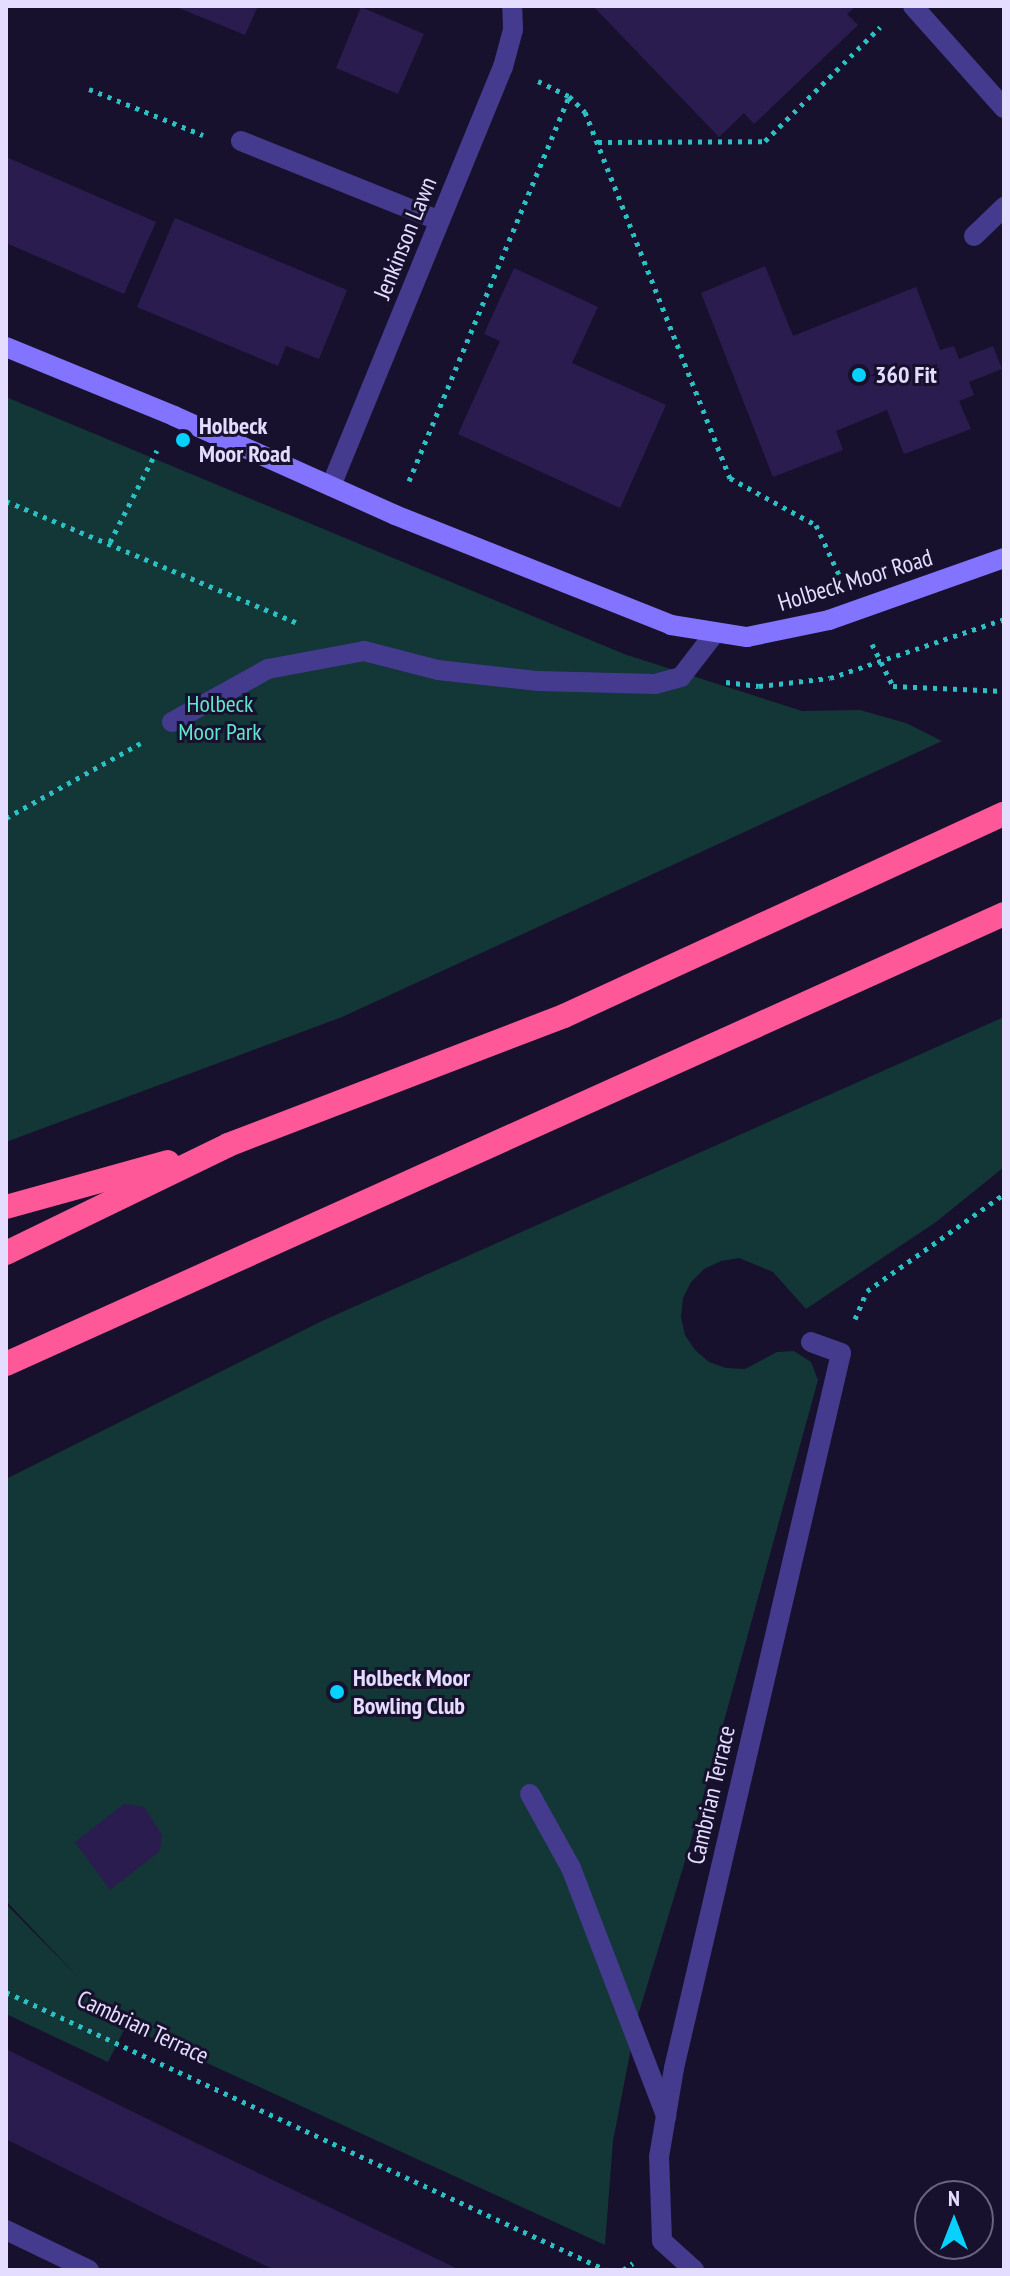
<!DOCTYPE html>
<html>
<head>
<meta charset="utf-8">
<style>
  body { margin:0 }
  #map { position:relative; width:1010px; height:2276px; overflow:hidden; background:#18112d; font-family:"PT Sans Narrow",sans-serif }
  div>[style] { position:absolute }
  .green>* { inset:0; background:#133637 }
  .building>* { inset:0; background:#2b1c4f }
  .path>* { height:5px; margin-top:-2.5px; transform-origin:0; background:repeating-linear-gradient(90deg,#2cc0c4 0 4px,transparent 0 10px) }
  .lane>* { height:20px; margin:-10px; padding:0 10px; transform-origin:10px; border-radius:10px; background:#443a8e }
  .street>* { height:20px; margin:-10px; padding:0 10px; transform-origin:10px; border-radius:10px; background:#443a8e }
  .secondary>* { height:20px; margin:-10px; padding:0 10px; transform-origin:10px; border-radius:10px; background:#8374ff }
  .highway>* { height:24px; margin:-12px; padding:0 12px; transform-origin:12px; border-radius:12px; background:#ff5899 }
  .dots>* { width:22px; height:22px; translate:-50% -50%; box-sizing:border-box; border:4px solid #18112d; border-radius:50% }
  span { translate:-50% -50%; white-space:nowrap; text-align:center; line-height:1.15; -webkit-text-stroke:6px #18112d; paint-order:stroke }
  .street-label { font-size:24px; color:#e4ddff }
  .poi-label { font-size:24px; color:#e4ddff; font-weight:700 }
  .left { translate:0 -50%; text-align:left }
  .park-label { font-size:24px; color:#62e5d0 }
  .frame { position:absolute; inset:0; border:8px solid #e4ddff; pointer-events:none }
  .north { position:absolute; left:914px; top:2180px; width:80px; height:80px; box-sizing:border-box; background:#18112d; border:2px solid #6a6381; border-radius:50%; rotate:0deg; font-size:22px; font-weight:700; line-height:32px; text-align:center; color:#e4ddff }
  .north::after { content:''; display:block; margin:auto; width:28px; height:36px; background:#09d1ff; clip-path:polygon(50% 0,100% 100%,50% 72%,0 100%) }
</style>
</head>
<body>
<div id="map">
  <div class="green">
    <div style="clip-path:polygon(6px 397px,624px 654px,802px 711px,860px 710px,906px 723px,942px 741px,342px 1017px,6px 1142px)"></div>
    <div style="clip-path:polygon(1004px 1017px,1004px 1167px,936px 1222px,806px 1309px,773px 1272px,739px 1258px,721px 1261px,704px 1269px,691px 1282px,683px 1298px,681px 1317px,685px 1335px,695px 1350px,709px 1362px,726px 1368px,745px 1369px,777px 1352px,794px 1351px,811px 1362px,818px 1380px,689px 1848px,636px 2022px,613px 2141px,605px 2245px,126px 2026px,108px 2062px,6px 2014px,6px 1904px,78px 1977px,6px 1901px,6px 1479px,322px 1321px)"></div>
  </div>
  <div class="building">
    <div style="clip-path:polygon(174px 6px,258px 6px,245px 35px)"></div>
    <div style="clip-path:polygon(593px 6px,856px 6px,847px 14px,858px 25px,754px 124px,744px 113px,719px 137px)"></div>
    <div style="clip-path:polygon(361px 7px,424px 34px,398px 94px,336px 68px)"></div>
    <div style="clip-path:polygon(6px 157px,156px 222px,124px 294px,6px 243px)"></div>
    <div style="clip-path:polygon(175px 218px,347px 290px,319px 359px,286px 346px,278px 366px,137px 307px)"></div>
    <div style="clip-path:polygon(765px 266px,793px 336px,916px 287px,940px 350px,954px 346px,959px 359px,993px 346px,1002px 369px,969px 382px,974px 395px,959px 401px,971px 429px,904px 454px,887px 410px,836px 431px,843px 450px,773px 477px,701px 293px)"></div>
    <div style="clip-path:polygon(514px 268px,598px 307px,572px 363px,666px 405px,620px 508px,458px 434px,500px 341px,484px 334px)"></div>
    <div style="clip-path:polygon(124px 1804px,144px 1807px,162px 1835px,160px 1851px,110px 1890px,75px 1842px)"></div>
    <div style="clip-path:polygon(6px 2049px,196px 2143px,460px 2270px,275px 2270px,160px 2216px,6px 2139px)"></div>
  </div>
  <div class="path">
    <div style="left:538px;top:81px;width:34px;rotate:26deg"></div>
    <div style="left:569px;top:96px;width:23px;rotate:45deg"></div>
    <div style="left:585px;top:112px;width:394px;rotate:68.4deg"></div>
    <div style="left:730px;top:478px;width:98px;rotate:28.7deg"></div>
    <div style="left:816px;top:525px;width:57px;rotate:65.2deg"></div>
    <div style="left:89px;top:89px;width:123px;rotate:22deg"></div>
    <div style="left:598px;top:142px;width:167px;rotate:-0.3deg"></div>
    <div style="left:765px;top:141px;width:162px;rotate:-44.7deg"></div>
    <div style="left:409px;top:481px;width:417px;rotate:-67.4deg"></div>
    <div style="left:6px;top:501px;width:319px;rotate:22.7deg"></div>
    <div style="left:110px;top:542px;width:103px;rotate:-62.9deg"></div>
    <div style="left:872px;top:644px;width:47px;rotate:63.4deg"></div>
    <div style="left:893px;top:686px;width:111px;rotate:2.6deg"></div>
    <div style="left:726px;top:682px;width:33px;rotate:7deg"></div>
    <div style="left:759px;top:686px;width:71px;rotate:-6.4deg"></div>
    <div style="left:830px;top:678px;width:184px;rotate:-18.7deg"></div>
    <div style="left:6px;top:818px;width:154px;rotate:-29.1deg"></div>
    <div style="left:855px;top:1319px;width:30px;rotate:-67deg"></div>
    <div style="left:867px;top:1291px;width:168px;rotate:-35.3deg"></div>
    <div style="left:6px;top:1992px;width:661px;rotate:24.86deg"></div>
    <div style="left:623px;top:2270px;width:12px;rotate:-35deg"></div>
  </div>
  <div class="lane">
    <div style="left:241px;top:141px;width:214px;rotate:21.9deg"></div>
    <div style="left:974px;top:236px;width:42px;rotate:-44deg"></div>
    <div style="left:172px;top:722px;width:110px;rotate:-28.9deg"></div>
    <div style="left:268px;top:669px;width:98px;rotate:-10.6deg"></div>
    <div style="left:364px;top:651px;width:76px;rotate:14.4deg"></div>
    <div style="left:438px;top:670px;width:101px;rotate:6.3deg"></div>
    <div style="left:538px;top:681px;width:117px;rotate:1.5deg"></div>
    <div style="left:655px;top:684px;width:27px;rotate:-15deg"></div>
    <div style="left:681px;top:677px;width:56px;rotate:-52.3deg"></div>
    <div style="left:530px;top:1794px;width:85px;rotate:61deg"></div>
    <div style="left:571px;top:1868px;width:266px;rotate:69deg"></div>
  </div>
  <div class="street">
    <div style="left:913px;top:6px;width:137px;rotate:48.3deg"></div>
    <div style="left:331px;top:486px;width:453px;rotate:-67.7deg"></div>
    <div style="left:503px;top:67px;width:39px;rotate:-75deg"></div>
    <div style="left:513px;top:29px;width:23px;rotate:-92deg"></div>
    <div style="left:6px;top:2230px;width:92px;rotate:25.7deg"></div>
    <div style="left:694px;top:2270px;width:43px;rotate:-137.8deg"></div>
    <div style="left:662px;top:2241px;width:84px;rotate:-92deg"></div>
    <div style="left:659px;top:2157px;width:90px;rotate:-80.4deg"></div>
    <div style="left:674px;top:2068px;width:734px;rotate:-76.85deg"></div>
    <div style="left:841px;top:1353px;width:32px;rotate:-160deg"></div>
  </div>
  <div class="secondary">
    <div style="left:6px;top:347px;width:182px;rotate:22.3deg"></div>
    <div style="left:174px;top:416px;width:242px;rotate:24.1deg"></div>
    <div style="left:395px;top:515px;width:297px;rotate:21.7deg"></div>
    <div style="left:671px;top:625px;width:77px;rotate:9deg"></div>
    <div style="left:747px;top:637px;width:84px;rotate:-11.7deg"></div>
    <div style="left:829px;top:620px;width:186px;rotate:-19.5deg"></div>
  </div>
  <div class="highway">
    <div style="left:6px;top:1207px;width:168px;rotate:-15.5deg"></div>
    <div style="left:6px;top:1253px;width:247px;rotate:-25.9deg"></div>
    <div style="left:228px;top:1145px;width:360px;rotate:-21deg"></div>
    <div style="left:564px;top:1016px;width:484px;rotate:-24.7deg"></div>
    <div style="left:6px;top:1364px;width:1095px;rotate:-24.27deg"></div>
  </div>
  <div class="dots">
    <div style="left:859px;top:375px;background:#09d1ff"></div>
    <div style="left:183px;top:440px;background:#09d1ff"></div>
    <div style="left:337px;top:1692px;background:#09d1ff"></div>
  </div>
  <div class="street-label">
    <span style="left:405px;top:238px;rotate:-68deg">Jenkinson Lawn</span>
    <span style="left:855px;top:580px;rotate:-17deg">Holbeck Moor Road</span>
    <span style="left:711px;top:1795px;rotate:-77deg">Cambrian Terrace</span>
    <span style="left:143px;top:2027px;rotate:25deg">Cambrian Terrace</span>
  </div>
  <div class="poi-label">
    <span class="left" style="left:875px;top:375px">360 Fit</span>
    <span class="left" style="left:199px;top:440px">Holbeck<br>Moor Road</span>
    <span class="left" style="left:353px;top:1692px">Holbeck Moor<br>Bowling Club</span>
  </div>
  <div class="park-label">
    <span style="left:220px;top:718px">Holbeck<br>Moor Park</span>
  </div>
  <div class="frame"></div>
  <div class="north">N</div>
</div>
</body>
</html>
